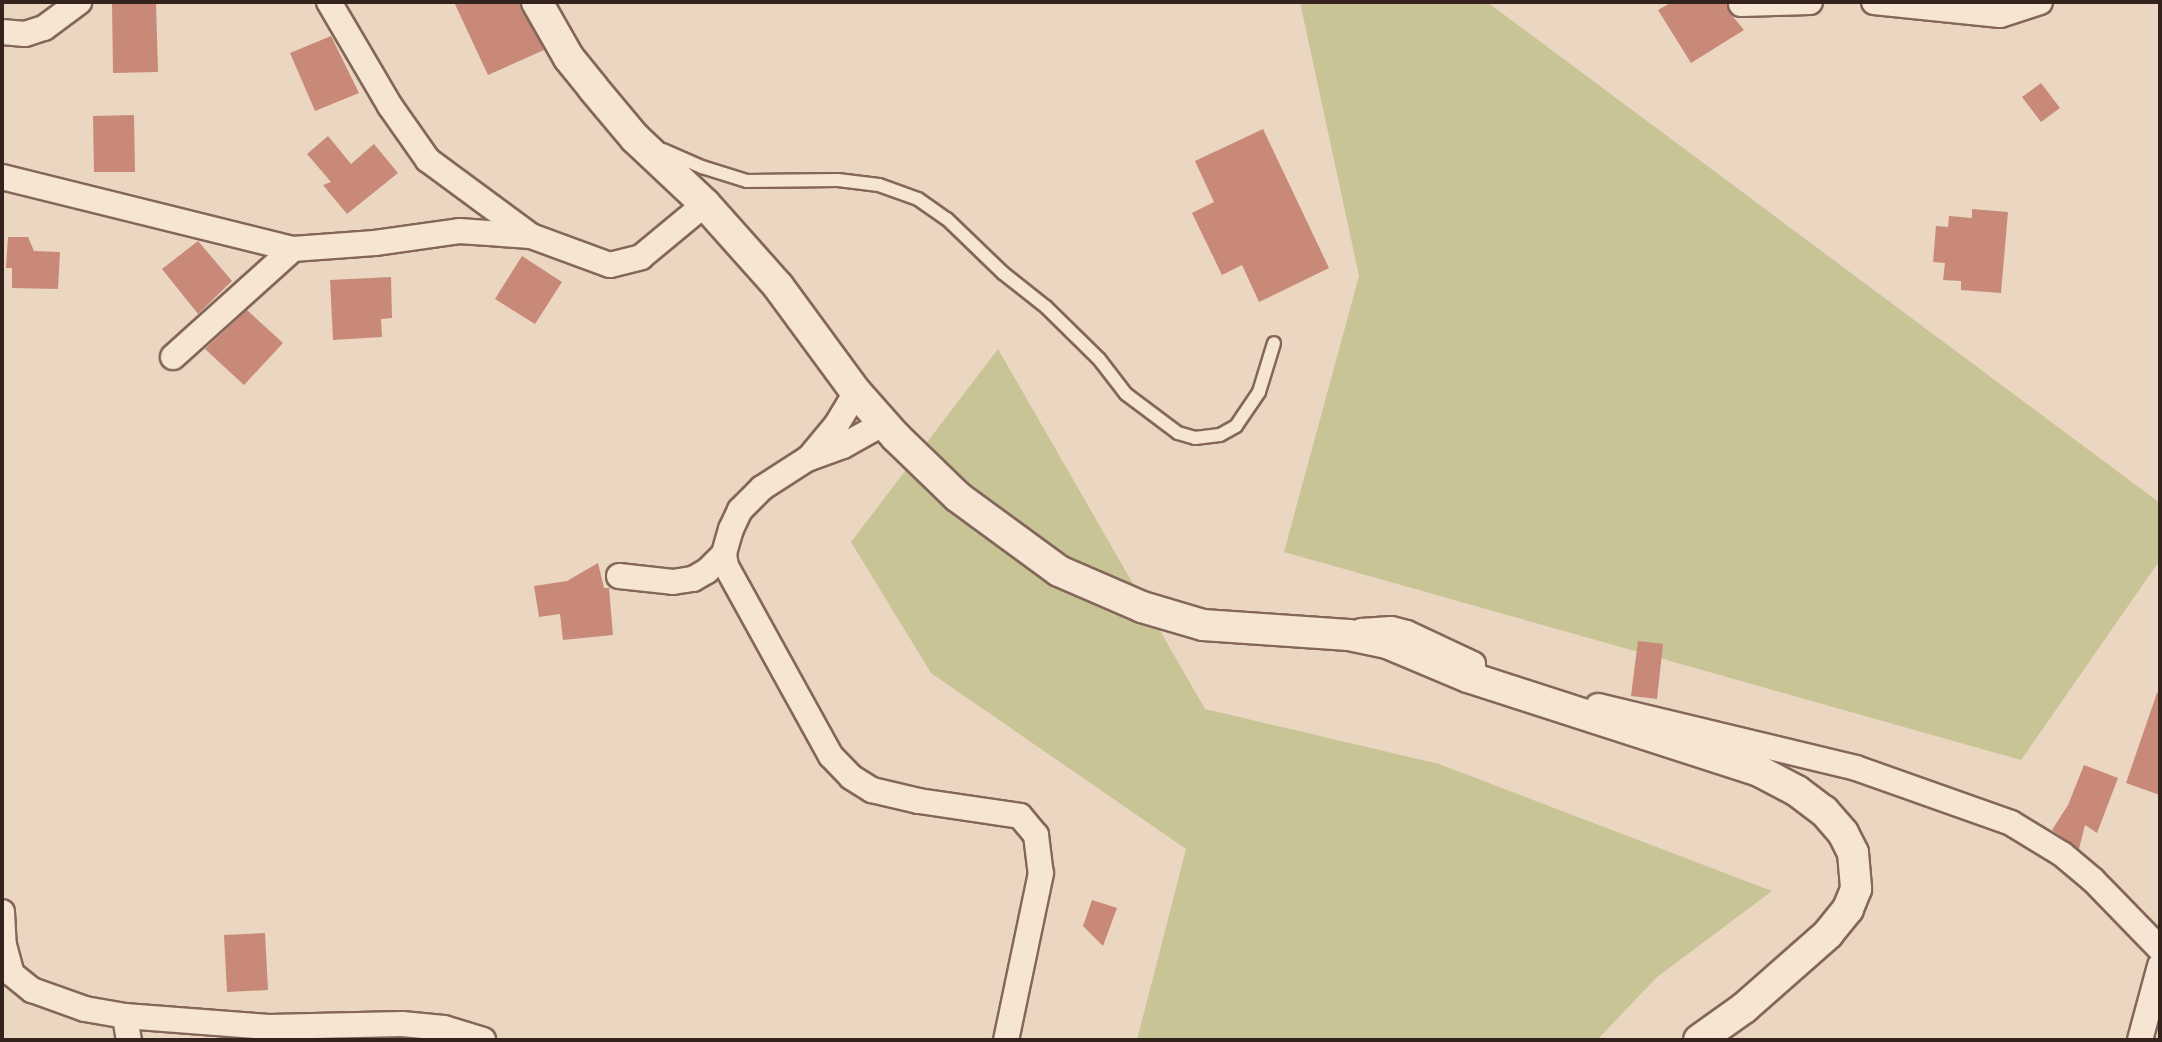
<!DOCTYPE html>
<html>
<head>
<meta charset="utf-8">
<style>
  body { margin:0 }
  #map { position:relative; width:2162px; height:1042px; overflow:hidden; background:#ebd6c1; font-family:"Zilla Slab",serif }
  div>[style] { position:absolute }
  .green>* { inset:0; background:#c8c496 }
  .building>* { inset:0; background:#c88979 }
  .roads { filter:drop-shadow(2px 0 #84675a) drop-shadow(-2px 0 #84675a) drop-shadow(0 2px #84675a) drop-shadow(0 -2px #84675a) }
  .service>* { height:12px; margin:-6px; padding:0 6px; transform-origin:6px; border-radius:6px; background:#f7e5d4 }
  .minor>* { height:24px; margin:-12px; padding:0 12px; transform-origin:12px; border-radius:12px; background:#f7e5d4 }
  .tertiary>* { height:30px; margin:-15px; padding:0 15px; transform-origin:15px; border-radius:15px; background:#f7e5d4 }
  span { translate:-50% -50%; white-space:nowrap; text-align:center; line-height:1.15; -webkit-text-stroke:6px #f3e2d0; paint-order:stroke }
  .frame { position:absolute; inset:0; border:4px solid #34231d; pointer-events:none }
</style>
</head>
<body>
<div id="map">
  <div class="green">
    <div style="clip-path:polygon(1300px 2px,1487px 2px,2160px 503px,2160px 560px,2021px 760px,1284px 552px,1359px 276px)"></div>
    <div style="clip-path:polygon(998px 349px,1205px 709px,1439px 764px,1772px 891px,1657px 977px,1597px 1040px,1137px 1040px,1186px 849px,931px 673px,851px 542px)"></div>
  </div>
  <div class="building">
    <div style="clip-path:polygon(112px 2px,156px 2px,158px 72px,113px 73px)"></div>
    <div style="clip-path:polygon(454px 2px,519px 2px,544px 50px,488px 75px)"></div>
    <div style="clip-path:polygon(1672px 2px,1726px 2px,1729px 12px,1744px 30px,1691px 63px,1658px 10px)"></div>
    <div style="clip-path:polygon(331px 36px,359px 93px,315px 111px,290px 53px)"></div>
    <div style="clip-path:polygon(2041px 83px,2060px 108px,2041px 122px,2022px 97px)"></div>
    <div style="clip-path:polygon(134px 115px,135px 172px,94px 172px,93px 116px)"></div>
    <div style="clip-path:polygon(1263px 129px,1329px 268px,1259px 302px,1242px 265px,1222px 275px,1192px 213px,1214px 202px,1195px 161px)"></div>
    <div style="clip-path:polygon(328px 136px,351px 164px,374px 144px,398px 173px,347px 214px,323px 185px,331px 182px,307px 154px)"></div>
    <div style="clip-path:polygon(1972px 209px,2008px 212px,2001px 293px,1961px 290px,1961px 281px,1943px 280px,1945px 263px,1933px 262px,1936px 226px,1948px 227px,1949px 216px,1972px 218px)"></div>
    <div style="clip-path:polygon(8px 237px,28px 237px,34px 251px,60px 252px,58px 289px,12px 288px,12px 268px,6px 268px)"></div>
    <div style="clip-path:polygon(198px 241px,232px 281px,198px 314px,162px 269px)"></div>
    <div style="clip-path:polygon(522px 256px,562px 282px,535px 324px,495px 299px)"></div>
    <div style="clip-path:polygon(391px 277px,392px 318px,381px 319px,382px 337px,333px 340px,330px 280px)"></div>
    <div style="clip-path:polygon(247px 310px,283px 343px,244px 385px,205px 349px)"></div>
    <div style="clip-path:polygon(598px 563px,604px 588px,609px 588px,613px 635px,563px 640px,560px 614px,539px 617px,534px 586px,567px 581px)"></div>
    <div style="clip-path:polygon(1638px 641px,1663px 644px,1657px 699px,1631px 696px)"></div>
    <div style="clip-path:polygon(2157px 693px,2160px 693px,2160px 795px,2126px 783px)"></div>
    <div style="clip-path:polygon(2084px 765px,2118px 778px,2097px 833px,2085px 825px,2079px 849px,2052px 830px,2068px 805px)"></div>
    <div style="clip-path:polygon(1092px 900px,1117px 908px,1103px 946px,1083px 926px)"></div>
    <div style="clip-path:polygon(265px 933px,268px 990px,227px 992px,224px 935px)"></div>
  </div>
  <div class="roads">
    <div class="service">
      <div style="left:663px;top:150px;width:43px;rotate:23.6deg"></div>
      <div style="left:702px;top:167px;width:47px;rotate:17.3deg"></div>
      <div style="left:747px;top:181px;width:91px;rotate:-0.6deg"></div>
      <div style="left:838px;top:180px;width:41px;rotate:7deg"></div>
      <div style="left:879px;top:185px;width:41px;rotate:19.7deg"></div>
      <div style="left:918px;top:199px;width:35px;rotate:35deg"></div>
      <div style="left:947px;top:219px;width:78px;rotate:44deg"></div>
      <div style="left:1003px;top:273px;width:55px;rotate:38.3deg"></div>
      <div style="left:1046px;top:307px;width:74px;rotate:44.5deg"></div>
      <div style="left:1099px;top:359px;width:44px;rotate:52.4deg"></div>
      <div style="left:1126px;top:394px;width:65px;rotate:36.9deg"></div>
      <div style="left:1178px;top:433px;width:18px;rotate:16deg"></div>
      <div style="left:1195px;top:438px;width:25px;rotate:-7deg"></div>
      <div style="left:1220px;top:435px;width:18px;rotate:-29deg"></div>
      <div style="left:1236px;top:426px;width:41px;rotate:-55.9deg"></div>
      <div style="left:1259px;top:392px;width:51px;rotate:-73deg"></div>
    </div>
    <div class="minor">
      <div style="left:329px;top:2px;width:121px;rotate:59.6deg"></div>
      <div style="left:390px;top:106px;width:66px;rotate:54.9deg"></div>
      <div style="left:428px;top:160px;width:128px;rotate:36.4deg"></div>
      <div style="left:1874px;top:2px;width:127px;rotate:5.9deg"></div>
      <div style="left:2000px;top:15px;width:42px;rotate:-18deg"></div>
      <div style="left:1741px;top:4px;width:69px;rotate:-1.7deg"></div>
      <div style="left:2px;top:32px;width:23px;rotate:5deg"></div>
      <div style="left:25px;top:34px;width:20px;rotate:-18deg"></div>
      <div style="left:44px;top:28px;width:44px;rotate:-36.6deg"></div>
      <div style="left:2px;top:177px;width:300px;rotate:13.9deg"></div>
      <div style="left:293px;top:249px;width:82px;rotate:-4.2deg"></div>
      <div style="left:375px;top:243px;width:85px;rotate:-8.1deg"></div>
      <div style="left:459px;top:231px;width:72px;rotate:4deg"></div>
      <div style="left:531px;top:236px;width:84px;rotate:20.2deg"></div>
      <div style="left:610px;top:265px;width:32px;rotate:-14deg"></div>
      <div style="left:641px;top:257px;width:83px;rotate:-39.6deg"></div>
      <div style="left:173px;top:357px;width:161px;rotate:-42deg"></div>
      <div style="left:884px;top:423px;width:47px;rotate:150.7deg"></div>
      <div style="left:843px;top:446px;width:38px;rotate:160deg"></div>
      <div style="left:807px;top:459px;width:54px;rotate:147.2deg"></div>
      <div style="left:762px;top:488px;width:31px;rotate:135deg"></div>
      <div style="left:740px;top:510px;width:21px;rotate:115deg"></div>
      <div style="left:731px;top:529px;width:26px;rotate:106deg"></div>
      <div style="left:724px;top:554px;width:12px;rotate:81deg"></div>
      <div style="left:726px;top:566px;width:217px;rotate:61.1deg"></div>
      <div style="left:831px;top:756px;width:29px;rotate:46deg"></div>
      <div style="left:851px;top:777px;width:25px;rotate:32deg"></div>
      <div style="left:872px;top:790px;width:48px;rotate:13.2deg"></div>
      <div style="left:919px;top:801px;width:102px;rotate:8.4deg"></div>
      <div style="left:1020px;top:816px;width:25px;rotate:50deg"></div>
      <div style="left:1036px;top:835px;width:38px;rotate:83deg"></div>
      <div style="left:1041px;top:873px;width:171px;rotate:101.8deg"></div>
      <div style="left:809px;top:458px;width:44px;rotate:-50.5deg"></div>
      <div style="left:837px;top:424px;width:37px;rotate:-59deg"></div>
      <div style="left:619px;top:576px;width:54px;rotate:6.3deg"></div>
      <div style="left:673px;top:582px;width:20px;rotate:-9deg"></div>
      <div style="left:693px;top:579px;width:16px;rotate:-30deg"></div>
      <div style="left:707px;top:571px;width:24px;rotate:-45deg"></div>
      <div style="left:1361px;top:631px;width:30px;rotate:-4deg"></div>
      <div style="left:1391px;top:629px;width:16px;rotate:14deg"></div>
      <div style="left:1407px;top:633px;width:73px;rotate:25.2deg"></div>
      <div style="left:1598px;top:706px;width:265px;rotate:13.5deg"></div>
      <div style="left:1856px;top:768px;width:164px;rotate:19.5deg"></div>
      <div style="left:2011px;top:823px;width:60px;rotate:31.3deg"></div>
      <div style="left:2062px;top:854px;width:40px;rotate:40deg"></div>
      <div style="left:2093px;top:880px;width:96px;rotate:45.8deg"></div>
      <div style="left:2px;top:912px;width:33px;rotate:87deg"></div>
      <div style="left:4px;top:945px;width:30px;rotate:75deg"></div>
      <div style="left:12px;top:974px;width:26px;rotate:39deg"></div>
      <div style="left:32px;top:990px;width:56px;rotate:19.7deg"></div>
      <div style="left:85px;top:1009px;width:41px;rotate:9.9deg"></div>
      <div style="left:125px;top:1016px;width:144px;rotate:4.4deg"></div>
      <div style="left:269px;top:1027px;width:133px;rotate:-1.3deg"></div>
      <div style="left:402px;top:1024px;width:42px;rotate:5.4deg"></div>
      <div style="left:444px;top:1028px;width:41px;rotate:17.1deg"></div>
      <div style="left:125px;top:1016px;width:24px;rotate:81deg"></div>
      <div style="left:2140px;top:1040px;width:77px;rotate:-74.9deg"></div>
    </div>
    <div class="tertiary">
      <div style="left:537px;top:2px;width:64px;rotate:60.3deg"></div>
      <div style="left:569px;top:58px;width:38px;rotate:51deg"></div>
      <div style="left:593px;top:88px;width:65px;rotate:50deg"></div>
      <div style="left:635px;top:138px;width:96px;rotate:43.3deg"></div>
      <div style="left:705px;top:204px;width:110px;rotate:48.3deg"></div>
      <div style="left:778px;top:286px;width:132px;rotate:53.7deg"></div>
      <div style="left:856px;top:392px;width:60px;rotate:48.4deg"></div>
      <div style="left:896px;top:437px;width:86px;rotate:44.1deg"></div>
      <div style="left:958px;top:497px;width:125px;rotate:36.2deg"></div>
      <div style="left:1059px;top:571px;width:90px;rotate:23.4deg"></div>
      <div style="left:1142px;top:607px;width:64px;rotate:16.4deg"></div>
      <div style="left:1203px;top:625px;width:146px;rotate:3.9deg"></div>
      <div style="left:1349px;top:635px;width:39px;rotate:12deg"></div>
      <div style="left:1387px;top:643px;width:88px;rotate:22.8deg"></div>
      <div style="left:1468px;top:677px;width:306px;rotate:17.9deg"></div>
      <div style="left:1759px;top:771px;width:43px;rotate:27.8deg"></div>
      <div style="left:1797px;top:791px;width:34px;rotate:37deg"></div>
      <div style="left:1824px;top:811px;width:29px;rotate:49deg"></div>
      <div style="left:1843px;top:833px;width:22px;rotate:63deg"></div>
      <div style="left:1853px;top:853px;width:36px;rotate:85deg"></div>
      <div style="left:1856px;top:889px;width:22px;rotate:112deg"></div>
      <div style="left:1848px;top:909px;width:32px;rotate:129deg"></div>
      <div style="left:1828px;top:934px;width:112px;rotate:138.6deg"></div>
      <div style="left:1744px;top:1008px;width:55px;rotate:144.6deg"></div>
    </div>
  </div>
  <div class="frame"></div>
</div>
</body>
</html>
